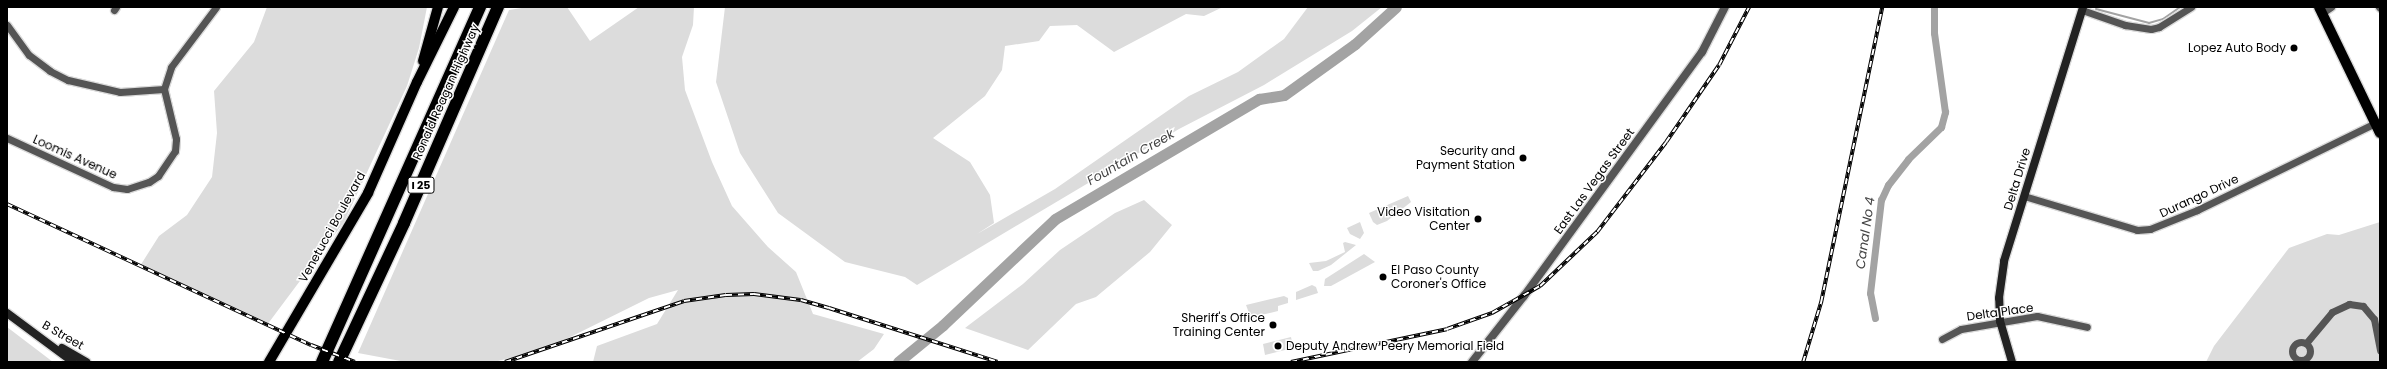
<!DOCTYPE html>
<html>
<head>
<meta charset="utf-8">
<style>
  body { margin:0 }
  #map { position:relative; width:2387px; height:369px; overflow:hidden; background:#fff; font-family:Poppins,sans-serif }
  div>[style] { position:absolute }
  .green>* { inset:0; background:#dcdcdc }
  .stream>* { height:2px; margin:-1px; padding:0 1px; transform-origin:1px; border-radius:1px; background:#a3a3a3 }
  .canal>* { height:7px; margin:-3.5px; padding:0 3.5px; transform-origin:3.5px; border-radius:3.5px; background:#a3a3a3 }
  .river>* { height:11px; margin:-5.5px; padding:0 5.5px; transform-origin:5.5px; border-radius:5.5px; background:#a3a3a3 }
  .roads { filter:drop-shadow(1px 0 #dbdbdb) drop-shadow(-1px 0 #dbdbdb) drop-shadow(0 1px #dbdbdb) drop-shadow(0 -1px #dbdbdb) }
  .minor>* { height:7px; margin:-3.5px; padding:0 3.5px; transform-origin:3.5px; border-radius:3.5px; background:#555 }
  .minor>.ring { margin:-3.5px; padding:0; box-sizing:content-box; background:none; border:7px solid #555; border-radius:50% }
  .tertiary>* { height:8px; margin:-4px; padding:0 4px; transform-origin:4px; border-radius:4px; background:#555 }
  .secondary>* { height:8px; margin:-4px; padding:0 4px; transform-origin:4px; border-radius:4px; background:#222 }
  .primary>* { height:10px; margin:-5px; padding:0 5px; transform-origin:5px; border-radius:5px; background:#000 }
  .motorway>* { height:12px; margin:-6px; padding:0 6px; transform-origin:6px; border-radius:6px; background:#000 }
  .rail>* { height:3.5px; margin-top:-1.75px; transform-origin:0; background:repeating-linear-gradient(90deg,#fff 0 6px,#000 0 12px); box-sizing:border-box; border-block:1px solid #000 }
  .dots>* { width:11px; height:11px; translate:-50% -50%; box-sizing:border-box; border:2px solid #fff; border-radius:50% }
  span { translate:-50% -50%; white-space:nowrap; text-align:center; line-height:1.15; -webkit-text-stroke:3px #fff; paint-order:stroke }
  .shield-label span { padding:1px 3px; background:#fff; border:1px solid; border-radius:3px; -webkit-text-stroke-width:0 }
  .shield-label { font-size:11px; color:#000; font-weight:700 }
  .poi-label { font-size:12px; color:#000 }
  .right { translate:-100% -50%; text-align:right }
  .left { translate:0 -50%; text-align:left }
  .street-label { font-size:12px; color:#000 }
  .water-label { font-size:13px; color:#444; font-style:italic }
  .frame { position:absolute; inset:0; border:8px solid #000; pointer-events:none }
</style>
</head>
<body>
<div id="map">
  <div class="green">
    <div style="clip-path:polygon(267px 7px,427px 7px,419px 48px,407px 86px,344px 222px,267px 325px,140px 266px,159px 236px,187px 215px,212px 177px,217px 133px,214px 91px,254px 42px)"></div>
    <div style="clip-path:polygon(528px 7px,567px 7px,590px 41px,639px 7px,694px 7px,693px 25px,682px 57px,685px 90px,712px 162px,732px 206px,768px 247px,796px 272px,813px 314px,884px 334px,874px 349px,857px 362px,593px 362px,597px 346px,657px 324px,678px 290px,649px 298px,546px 349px,494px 362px,406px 362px,358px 353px,509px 10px)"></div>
    <div style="clip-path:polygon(725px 7px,1223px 7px,1204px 16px,1186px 14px,1114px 52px,1077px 25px,1050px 26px,1039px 41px,1005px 46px,1002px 70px,985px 96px,933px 138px,970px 162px,990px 195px,994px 223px,977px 234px,1055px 189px,1189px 96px,1238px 72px,1284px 39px,1308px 7px,1382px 7px,1352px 31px,1264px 85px,1179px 129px,917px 285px,905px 277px,845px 262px,778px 213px,740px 153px,716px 82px)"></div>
    <div style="clip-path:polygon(1408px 196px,1411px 202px,1387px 221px,1377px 225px,1373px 222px,1369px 213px)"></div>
    <div style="clip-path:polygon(1144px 200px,1172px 225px,1150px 252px,1096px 297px,1076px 304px,1028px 350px,965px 328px,1023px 284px,1060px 250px,1115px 213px)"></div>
    <div style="clip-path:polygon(1360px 222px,1364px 233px,1360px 239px,1350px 234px,1347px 228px)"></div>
    <div style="clip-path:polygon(2380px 222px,2380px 362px,2206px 362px,2214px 346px,2289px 248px,2327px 234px,2339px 235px)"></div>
    <div style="clip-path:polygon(1345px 242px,1356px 245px,1331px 265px,1318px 271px,1313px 271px,1309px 263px,1326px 261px,1345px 252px,1343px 243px)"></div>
    <div style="clip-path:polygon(1364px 254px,1375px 262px,1331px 286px,1324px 286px,1325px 279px)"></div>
    <div style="clip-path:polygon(1312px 285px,1316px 287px,1318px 293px,1296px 300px,1296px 292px)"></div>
    <div style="clip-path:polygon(1284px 296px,1288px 298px,1288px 303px,1278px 306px,1278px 311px,1261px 315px,1261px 319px,1252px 321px,1246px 305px)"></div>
    <div style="clip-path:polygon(7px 327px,53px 362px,7px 362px)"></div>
    <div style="clip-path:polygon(1291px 337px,1293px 348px,1265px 355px,1263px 344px)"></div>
  </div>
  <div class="stream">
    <div style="left:2096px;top:9px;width:55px;rotate:14.8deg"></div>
    <div style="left:2149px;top:23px;width:15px;rotate:-16deg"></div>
    <div style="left:2163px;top:19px;width:21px;rotate:-35deg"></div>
  </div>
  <div class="canal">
    <div style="left:1875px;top:318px;width:25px;rotate:-101deg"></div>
    <div style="left:1870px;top:293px;width:94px;rotate:-83.3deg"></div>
    <div style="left:1881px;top:200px;width:17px;rotate:-65deg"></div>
    <div style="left:1888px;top:185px;width:33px;rotate:-52deg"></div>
    <div style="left:1908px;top:159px;width:46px;rotate:-44.1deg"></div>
    <div style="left:1941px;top:127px;width:16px;rotate:-75deg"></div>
    <div style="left:1945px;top:112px;width:80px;rotate:-97.9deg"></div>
    <div style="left:1934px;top:33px;width:26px;rotate:-90deg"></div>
  </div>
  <div class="river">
    <div style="left:898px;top:362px;width:58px;rotate:-39.4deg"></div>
    <div style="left:943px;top:325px;width:154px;rotate:-43.4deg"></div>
    <div style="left:1055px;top:219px;width:237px;rotate:-30.5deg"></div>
    <div style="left:1259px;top:99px;width:25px;rotate:-9deg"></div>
    <div style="left:1284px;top:95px;width:87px;rotate:-35.7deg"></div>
    <div style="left:1355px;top:44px;width:55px;rotate:-42.1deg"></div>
  </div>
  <div class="roads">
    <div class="minor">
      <div style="left:2379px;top:7px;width:1px;rotate:45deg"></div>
      <div style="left:114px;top:10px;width:4px;rotate:-56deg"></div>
      <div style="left:2082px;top:10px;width:46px;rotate:19.2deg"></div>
      <div style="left:2125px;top:25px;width:26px;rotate:9deg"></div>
      <div style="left:2151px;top:29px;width:8px;rotate:-14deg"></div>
      <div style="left:2159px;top:27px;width:38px;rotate:-32deg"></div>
      <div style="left:2322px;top:13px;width:11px;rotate:-34deg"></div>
      <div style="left:7px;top:25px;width:37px;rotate:54deg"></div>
      <div style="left:29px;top:55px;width:26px;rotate:37deg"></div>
      <div style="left:50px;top:71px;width:20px;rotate:27deg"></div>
      <div style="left:68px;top:80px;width:53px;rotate:13deg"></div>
      <div style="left:120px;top:92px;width:44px;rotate:-3.9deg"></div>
      <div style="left:7px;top:138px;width:117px;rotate:24.8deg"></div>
      <div style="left:113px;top:187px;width:14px;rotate:8deg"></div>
      <div style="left:127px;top:189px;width:23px;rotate:-18deg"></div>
      <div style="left:149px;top:182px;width:11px;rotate:-34deg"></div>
      <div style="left:158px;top:176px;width:30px;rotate:-56deg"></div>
      <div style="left:175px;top:151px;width:12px;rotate:-85deg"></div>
      <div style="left:176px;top:139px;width:51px;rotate:-103.5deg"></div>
      <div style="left:164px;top:89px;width:23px;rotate:-72deg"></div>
      <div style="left:171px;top:67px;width:75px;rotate:-53.1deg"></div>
      <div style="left:2024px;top:196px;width:118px;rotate:16.7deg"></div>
      <div style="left:2137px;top:230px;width:13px;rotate:-4deg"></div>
      <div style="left:2150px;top:229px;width:51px;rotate:-22deg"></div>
      <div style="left:2197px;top:210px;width:198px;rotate:-26deg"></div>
      <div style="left:1942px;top:339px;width:21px;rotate:-28deg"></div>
      <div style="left:1961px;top:329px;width:77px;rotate:-9.7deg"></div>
      <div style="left:2037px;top:316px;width:51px;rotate:12.4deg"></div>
      <div style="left:2307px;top:342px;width:39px;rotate:-50deg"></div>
      <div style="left:2332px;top:312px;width:19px;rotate:-25deg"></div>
      <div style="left:2349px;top:304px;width:14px;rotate:8deg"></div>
      <div style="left:2363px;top:306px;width:17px;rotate:50deg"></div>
      <div style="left:2374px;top:319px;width:32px;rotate:79deg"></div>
      <div class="ring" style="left:2292px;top:342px;width:11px;height:11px"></div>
    </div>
    <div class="tertiary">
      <div style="left:1472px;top:362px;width:84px;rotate:-51.8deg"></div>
      <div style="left:1524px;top:296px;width:302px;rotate:-53.9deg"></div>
      <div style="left:1702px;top:52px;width:51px;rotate:-62.9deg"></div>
    </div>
    <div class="secondary">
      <div style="left:7px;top:313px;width:82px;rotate:36.6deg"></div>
      <div style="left:62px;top:348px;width:28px;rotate:30deg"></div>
      <div style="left:2012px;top:362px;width:43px;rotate:-106.3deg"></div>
      <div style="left:2000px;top:321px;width:23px;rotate:-92deg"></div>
      <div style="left:1999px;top:298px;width:37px;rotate:-82deg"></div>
      <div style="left:2004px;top:261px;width:266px;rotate:-72.7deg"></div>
    </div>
    <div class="primary">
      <div style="left:2319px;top:7px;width:140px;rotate:64.2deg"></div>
      <div style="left:423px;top:61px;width:56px;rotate:-74.5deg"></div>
      <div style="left:269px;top:362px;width:196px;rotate:-59.6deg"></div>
      <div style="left:368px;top:193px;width:121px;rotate:-66.2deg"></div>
      <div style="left:417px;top:82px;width:84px;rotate:-63.7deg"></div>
    </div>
    <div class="motorway">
      <div style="left:322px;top:362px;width:389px;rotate:-66deg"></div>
      <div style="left:339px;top:362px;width:153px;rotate:-64.9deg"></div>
      <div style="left:404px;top:223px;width:236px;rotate:-66.5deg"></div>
    </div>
  </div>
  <div class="rail">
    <div style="left:7px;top:204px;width:335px;rotate:24.9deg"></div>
    <div style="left:311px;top:345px;width:47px;rotate:21.1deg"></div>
    <div style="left:505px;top:362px;width:189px;rotate:-18.8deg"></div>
    <div style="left:684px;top:301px;width:42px;rotate:-8.1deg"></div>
    <div style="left:726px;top:295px;width:28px;rotate:-2deg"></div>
    <div style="left:754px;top:294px;width:47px;rotate:7.3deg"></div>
    <div style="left:801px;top:300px;width:29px;rotate:16deg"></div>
    <div style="left:829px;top:308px;width:177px;rotate:17.7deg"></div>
    <div style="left:1291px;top:362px;width:159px;rotate:-11.9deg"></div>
    <div style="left:1447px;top:329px;width:48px;rotate:-19.6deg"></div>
    <div style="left:1492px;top:313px;width:55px;rotate:-29.4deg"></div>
    <div style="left:1540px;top:286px;width:79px;rotate:-43.5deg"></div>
    <div style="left:1597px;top:232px;width:113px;rotate:-52.5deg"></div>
    <div style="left:1666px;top:142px;width:93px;rotate:-55.5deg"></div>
    <div style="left:1719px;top:65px;width:65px;rotate:-62.7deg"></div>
    <div style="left:1803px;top:362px;width:63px;rotate:-73.3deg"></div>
    <div style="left:1821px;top:302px;width:301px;rotate:-78.3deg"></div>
  </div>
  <div class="dots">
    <div style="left:2294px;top:48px;background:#000"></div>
    <div style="left:1523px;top:158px;background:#000"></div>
    <div style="left:1478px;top:219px;background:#000"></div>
    <div style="left:1383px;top:277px;background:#000"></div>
    <div style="left:1273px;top:325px;background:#000"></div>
    <div style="left:1278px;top:346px;background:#000"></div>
  </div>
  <div class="shield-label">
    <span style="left:421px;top:185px">I 25</span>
  </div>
  <div class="poi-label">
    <span class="right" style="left:2286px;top:48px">Lopez Auto Body</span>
    <span class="right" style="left:1515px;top:158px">Security and<br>Payment Station</span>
    <span class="right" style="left:1470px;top:219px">Video Visitation<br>Center</span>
    <span class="left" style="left:1391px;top:277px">El Paso County<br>Coroner's Office</span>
    <span class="right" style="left:1265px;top:325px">Sheriff's Office<br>Training Center</span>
    <span class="left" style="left:1286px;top:346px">Deputy Andrew Peery Memorial Field</span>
  </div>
  <div class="street-label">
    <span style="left:446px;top:92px;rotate:-66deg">Ronald Reagan Highway</span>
    <span style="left:75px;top:157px;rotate:24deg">Loomis Avenue</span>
    <span style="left:2017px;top:179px;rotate:-73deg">Delta Drive</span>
    <span style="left:1594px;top:181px;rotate:-54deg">East Las Vegas Street</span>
    <span style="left:2199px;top:196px;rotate:-25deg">Durango Drive</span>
    <span style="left:332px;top:227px;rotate:-61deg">Venetucci Boulevard</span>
    <span style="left:2000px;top:312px;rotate:-8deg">Delta Place</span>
    <span style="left:63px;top:335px;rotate:30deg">B Street</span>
  </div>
  <div class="water-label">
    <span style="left:1131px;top:158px;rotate:-30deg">Fountain Creek</span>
    <span style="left:1866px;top:233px;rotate:-82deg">Canal No 4</span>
  </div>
  <div class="frame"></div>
</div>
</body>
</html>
